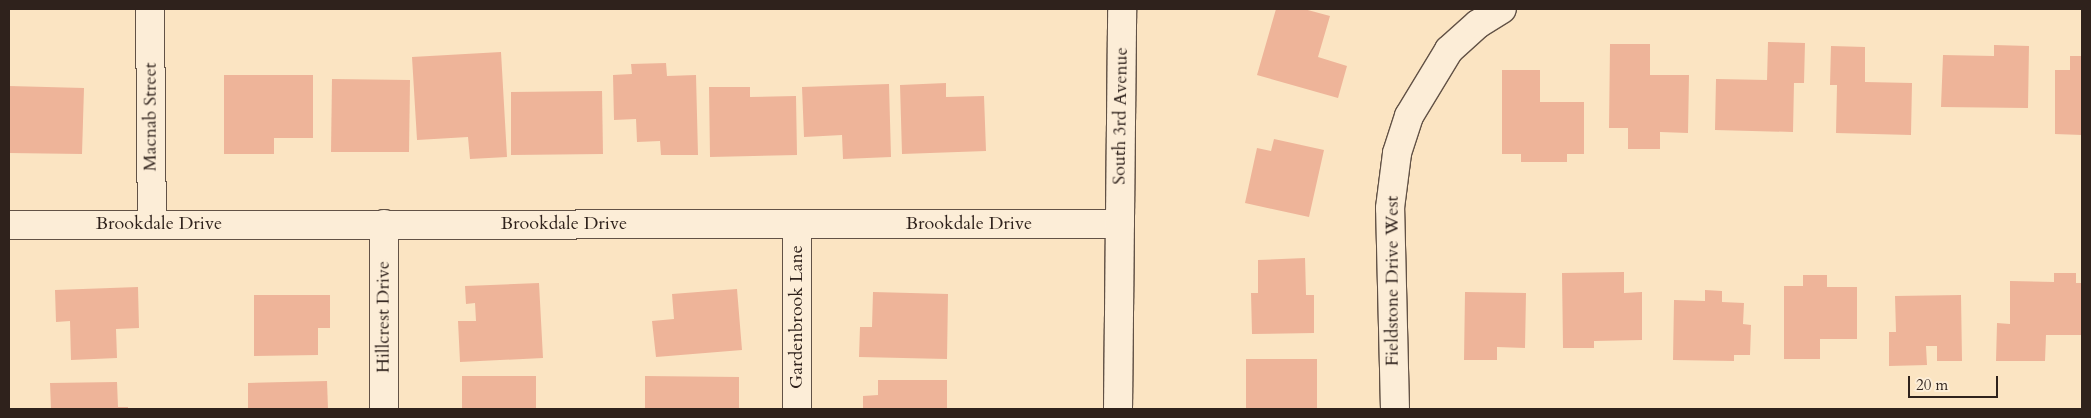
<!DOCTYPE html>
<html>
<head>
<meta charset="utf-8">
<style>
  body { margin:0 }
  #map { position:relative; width:2091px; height:418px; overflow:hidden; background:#fbe4c2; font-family:Cardo,serif }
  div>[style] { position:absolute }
  .building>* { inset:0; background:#eeb499 }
  .roads { filter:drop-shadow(1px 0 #625246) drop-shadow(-1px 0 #625246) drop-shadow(0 1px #625246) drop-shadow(0 -1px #625246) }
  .minor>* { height:28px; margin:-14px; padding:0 14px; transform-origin:14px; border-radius:14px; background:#fcedd7 }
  span { translate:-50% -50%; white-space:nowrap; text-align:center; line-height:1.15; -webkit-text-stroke:4px #fcedd7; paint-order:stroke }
  .street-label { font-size:18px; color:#2f221c }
  .frame { position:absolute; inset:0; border:10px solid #2f221c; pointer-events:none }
  .scale { position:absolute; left:1908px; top:376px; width:90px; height:22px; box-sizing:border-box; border:2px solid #2f221c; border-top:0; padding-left:6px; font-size:15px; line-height:18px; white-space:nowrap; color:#2f221c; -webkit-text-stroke:4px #fcedd7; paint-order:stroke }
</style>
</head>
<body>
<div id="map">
  <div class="building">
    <div style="clip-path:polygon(1276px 9px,1304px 9px,1330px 16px,1318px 57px,1347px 66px,1338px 98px,1257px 75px)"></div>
    <div style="clip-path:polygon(1768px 42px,1805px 43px,1804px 83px,1794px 83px,1793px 132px,1715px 130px,1716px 79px,1767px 80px)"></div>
    <div style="clip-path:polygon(1610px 44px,1650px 44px,1650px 75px,1689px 75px,1688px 133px,1660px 132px,1660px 149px,1628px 149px,1628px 128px,1609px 128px)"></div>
    <div style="clip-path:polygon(1994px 45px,2029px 46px,2028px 108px,1941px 107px,1943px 55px,1994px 56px)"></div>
    <div style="clip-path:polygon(1831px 46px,1865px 47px,1865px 82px,1912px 83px,1911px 135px,1836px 133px,1837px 85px,1830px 85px)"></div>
    <div style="clip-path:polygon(501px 52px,507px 157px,470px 159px,468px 137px,417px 140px,412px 57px)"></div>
    <div style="clip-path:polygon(2070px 56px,2082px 56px,2082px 135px,2055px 134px,2055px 70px,2070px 70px)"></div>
    <div style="clip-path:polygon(666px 63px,667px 76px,696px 75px,698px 155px,661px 155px,660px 141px,637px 142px,636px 119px,614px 120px,613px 75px,632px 74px,631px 64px)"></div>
    <div style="clip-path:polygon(1502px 70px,1540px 70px,1540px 102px,1584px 102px,1584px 154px,1567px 154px,1567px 162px,1521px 162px,1521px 154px,1502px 154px)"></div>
    <div style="clip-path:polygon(224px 75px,313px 75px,313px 138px,274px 138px,274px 154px,224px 154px)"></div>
    <div style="clip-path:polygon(332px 79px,410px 80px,409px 152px,331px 152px)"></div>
    <div style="clip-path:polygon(946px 83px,946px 97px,984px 96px,986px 151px,902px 154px,900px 85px)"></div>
    <div style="clip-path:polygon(889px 84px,891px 157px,843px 159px,842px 135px,804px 137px,802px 87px)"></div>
    <div style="clip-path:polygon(9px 86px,84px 88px,82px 154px,9px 153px)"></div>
    <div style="clip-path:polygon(709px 87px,750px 87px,750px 97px,796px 96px,797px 155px,710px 157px)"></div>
    <div style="clip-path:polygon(602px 91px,603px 154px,511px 155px,511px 92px)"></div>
    <div style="clip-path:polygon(1274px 139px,1324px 150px,1309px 217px,1245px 203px,1257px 148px,1271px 151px)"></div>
    <div style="clip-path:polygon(1305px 258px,1306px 295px,1314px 295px,1314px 333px,1252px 334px,1251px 293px,1258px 293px,1258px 260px)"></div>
    <div style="clip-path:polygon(1624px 272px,1624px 293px,1642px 292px,1642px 340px,1594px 341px,1594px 348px,1563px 348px,1562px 273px)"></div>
    <div style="clip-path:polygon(2054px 273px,2076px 273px,2076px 283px,2082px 283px,2082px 335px,2046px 335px,2045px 361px,1996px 361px,1997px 323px,2010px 324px,2010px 281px,2054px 282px)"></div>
    <div style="clip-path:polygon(1803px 275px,1827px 275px,1827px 287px,1857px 287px,1857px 339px,1820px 339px,1820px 359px,1784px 359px,1784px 286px,1803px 286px)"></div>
    <div style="clip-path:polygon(539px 283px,543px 358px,460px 362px,458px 321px,476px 321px,475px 303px,466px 304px,465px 286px)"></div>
    <div style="clip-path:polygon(138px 287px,139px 328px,116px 329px,117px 358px,71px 360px,70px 321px,56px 322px,55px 290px)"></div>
    <div style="clip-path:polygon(737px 289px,742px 350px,656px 357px,652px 321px,674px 319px,672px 294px)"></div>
    <div style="clip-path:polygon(1705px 290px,1722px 291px,1722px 302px,1744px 303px,1743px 324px,1751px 325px,1750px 355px,1734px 355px,1734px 361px,1673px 360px,1674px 300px,1705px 301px)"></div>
    <div style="clip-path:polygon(873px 292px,948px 294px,947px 359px,859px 357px,860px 327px,872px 327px)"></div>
    <div style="clip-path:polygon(1465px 292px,1526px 293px,1525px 348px,1497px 347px,1497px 360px,1464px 360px)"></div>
    <div style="clip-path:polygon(254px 295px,330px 295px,330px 328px,318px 328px,318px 355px,254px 356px)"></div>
    <div style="clip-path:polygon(1961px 295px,1962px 361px,1937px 361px,1937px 346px,1926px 346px,1927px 365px,1889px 366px,1889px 332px,1896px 332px,1895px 296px)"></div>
    <div style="clip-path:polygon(1246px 359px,1317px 359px,1317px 409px,1246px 409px)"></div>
    <div style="clip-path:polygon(462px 376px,536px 376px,536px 409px,462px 409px)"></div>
    <div style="clip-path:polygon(645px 376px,739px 377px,739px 409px,645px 409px)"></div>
    <div style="clip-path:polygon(878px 380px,947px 380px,947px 409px,863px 409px,863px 396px,878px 395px)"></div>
    <div style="clip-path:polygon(327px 381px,328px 409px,248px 409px,248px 383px)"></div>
    <div style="clip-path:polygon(117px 382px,118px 407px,128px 407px,128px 409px,51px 409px,50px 383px)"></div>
  </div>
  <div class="roads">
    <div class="minor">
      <div style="left:150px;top:9px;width:216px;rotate:89.5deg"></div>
      <div style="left:384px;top:224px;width:185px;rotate:90deg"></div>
      <div style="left:797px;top:224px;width:185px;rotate:90deg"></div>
      <div style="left:9px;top:225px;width:1111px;rotate:-0.05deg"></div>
      <div style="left:1118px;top:409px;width:400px;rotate:-89.4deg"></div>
      <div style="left:1395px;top:409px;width:201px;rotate:-91.4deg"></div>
      <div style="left:1390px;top:208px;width:55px;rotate:-82.7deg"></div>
      <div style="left:1397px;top:153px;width:39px;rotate:-72deg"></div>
      <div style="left:1409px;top:116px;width:77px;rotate:-58.8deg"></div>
      <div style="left:1449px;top:50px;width:39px;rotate:-42deg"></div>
      <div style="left:1478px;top:24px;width:28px;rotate:-32deg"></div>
    </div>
  </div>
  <div class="street-label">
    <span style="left:1121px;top:116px;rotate:-89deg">South 3rd Avenue</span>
    <span style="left:151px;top:117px;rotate:-90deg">Macnab Street</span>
    <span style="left:159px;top:224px">Brookdale Drive</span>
    <span style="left:564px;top:224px">Brookdale Drive</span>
    <span style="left:969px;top:224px">Brookdale Drive</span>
    <span style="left:1393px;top:281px;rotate:-90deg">Fieldstone Drive West</span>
    <span style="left:384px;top:317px;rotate:-90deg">Hillcrest Drive</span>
    <span style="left:797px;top:317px;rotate:-90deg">Gardenbrook Lane</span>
  </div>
  <div class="frame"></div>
  <div class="scale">20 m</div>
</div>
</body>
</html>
